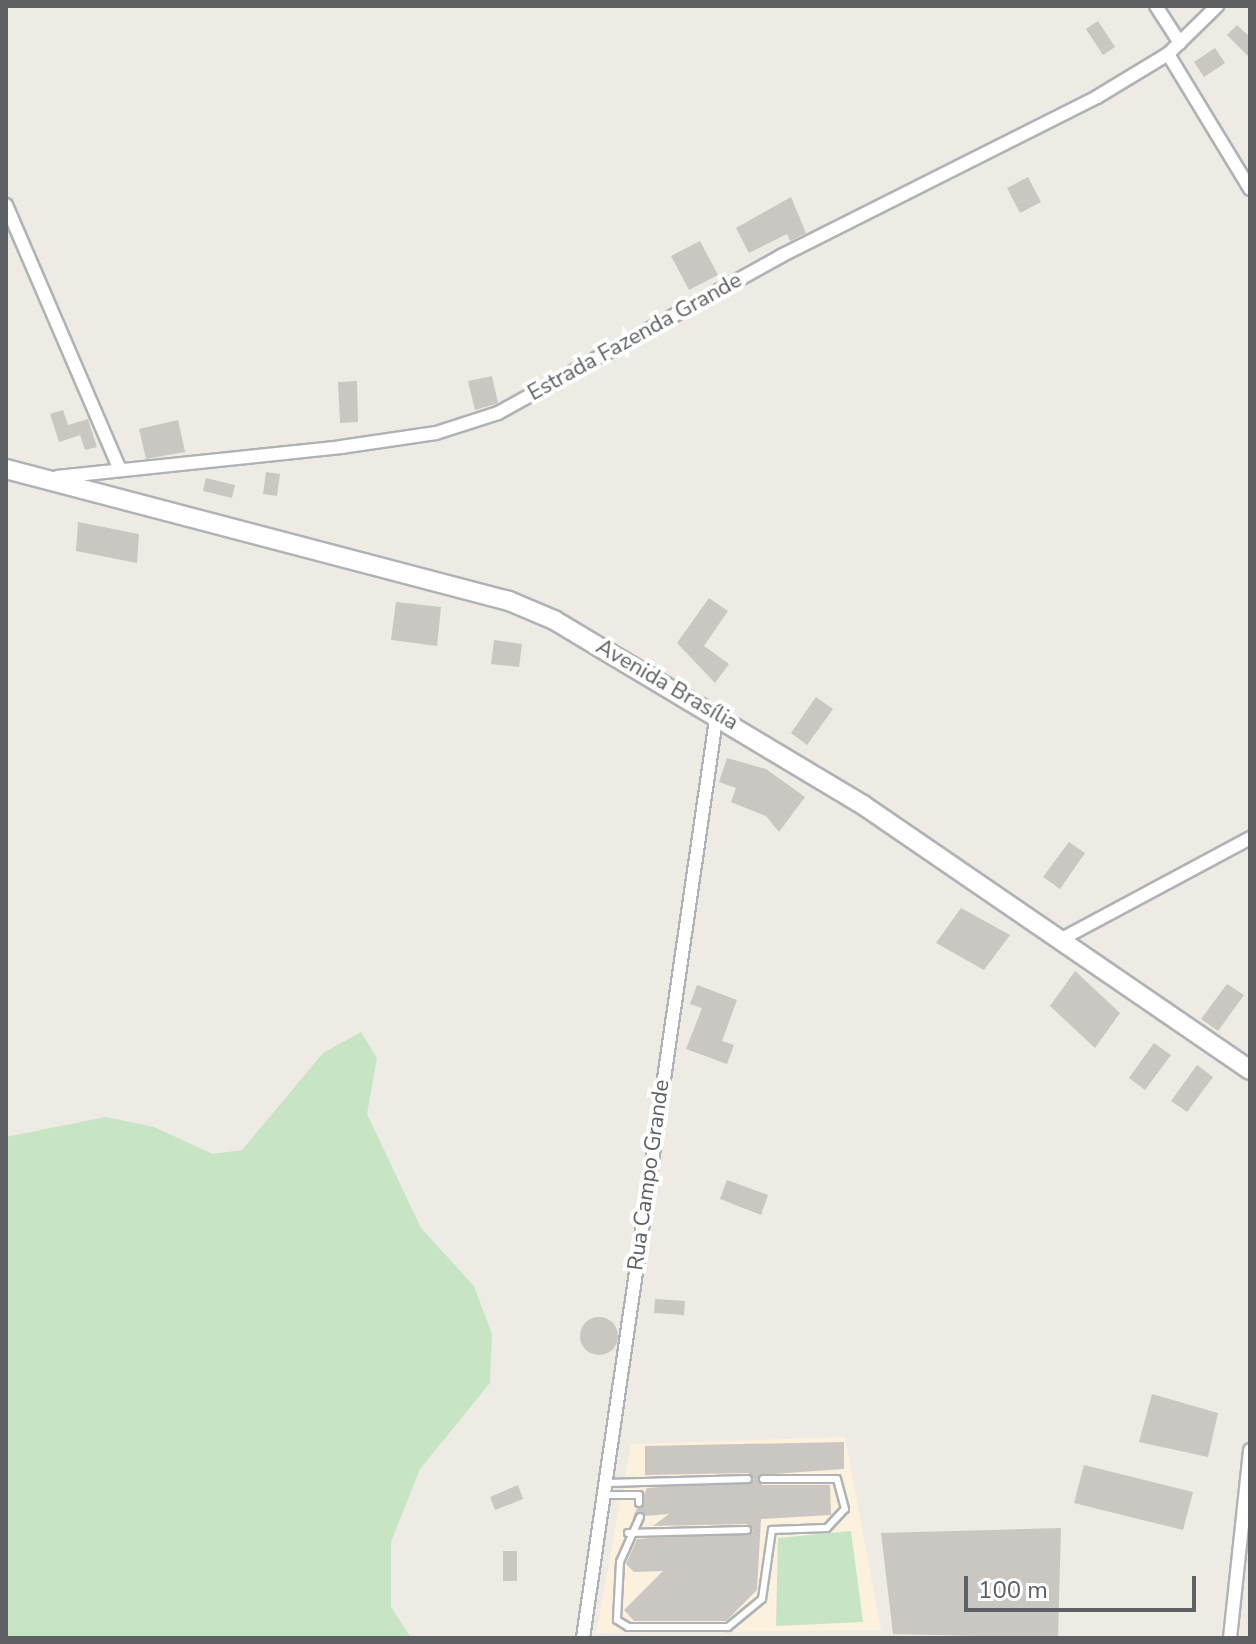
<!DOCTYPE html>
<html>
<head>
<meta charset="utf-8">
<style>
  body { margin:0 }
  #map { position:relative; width:1256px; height:1644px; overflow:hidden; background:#eeebe5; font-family:"Nunito Sans",sans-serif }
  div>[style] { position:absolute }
  .commercial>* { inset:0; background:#fbf1dd }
  .green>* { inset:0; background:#c7e4c4 }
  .building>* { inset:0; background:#cac6c1 }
  .round { border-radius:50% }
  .roads { filter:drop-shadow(2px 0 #b0b3b6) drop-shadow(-2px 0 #b0b3b6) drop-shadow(0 2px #b0b3b6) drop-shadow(0 -2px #b0b3b6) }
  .lane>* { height:6px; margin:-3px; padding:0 3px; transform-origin:3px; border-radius:3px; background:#fff }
  .street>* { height:12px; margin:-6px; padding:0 6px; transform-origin:6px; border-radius:6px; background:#fff }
  .secondary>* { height:18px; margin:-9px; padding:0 9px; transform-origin:9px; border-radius:9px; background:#fff }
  span { translate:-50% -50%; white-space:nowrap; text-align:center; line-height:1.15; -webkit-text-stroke:8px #fff; paint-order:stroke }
  .street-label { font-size:22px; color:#5d6164 }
  .frame { position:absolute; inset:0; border:8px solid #5d6164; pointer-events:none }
  .scale { position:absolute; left:964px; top:1576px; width:232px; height:36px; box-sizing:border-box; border:4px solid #5d6164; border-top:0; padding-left:10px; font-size:24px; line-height:28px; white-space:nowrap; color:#5d6164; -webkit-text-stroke:6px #fff; paint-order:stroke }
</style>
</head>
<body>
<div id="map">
  <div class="commercial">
    <div style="clip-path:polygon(845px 1437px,881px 1630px,596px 1633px,631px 1444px)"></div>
  </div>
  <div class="green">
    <div style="clip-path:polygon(361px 1032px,377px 1058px,367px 1114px,421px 1228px,474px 1286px,492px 1334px,490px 1383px,420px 1469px,391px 1542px,391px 1607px,411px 1638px,6px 1638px,6px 1137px,106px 1117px,154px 1127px,213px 1154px,242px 1150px,323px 1053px)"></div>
    <div style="clip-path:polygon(851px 1531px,863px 1622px,776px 1626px,778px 1538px)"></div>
  </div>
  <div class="building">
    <div style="clip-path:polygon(1098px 21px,1115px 47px,1103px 55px,1086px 29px)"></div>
    <div style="clip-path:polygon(1237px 25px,1250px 37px,1250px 58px,1227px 35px)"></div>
    <div style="clip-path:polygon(1215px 48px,1225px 63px,1204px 77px,1194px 62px)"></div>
    <div style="clip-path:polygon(1028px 177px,1041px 202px,1020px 213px,1007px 188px)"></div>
    <div style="clip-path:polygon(791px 197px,806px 233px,790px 241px,787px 234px,749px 253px,736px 228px)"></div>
    <div style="clip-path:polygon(700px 241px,718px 275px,689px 290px,671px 256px)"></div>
    <div style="clip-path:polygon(492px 376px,498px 403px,475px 410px,468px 381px)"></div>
    <div style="clip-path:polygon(357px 381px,358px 422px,340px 423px,338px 382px)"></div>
    <div style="clip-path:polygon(63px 410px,68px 425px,88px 419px,97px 447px,85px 450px,80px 435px,59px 442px,50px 414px)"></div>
    <div style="clip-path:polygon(178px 420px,185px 452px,146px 459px,139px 429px)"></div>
    <div style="clip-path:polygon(266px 472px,280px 474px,277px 496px,263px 494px)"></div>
    <div style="clip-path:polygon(206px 478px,235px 485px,232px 498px,203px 491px)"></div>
    <div style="clip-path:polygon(78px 522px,139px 534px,137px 563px,76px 551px)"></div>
    <div style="clip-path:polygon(709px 598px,728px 611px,704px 646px,729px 664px,715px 683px,677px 643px)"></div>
    <div style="clip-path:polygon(396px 602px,441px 607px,437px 646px,391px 640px)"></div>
    <div style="clip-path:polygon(494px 640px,522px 644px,519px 667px,491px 664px)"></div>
    <div style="clip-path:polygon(816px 697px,833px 709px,807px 745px,791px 733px)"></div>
    <div style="clip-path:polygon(727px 758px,766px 769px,805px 797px,779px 832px,766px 816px,731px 802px,736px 788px,719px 782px)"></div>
    <div style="clip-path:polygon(1069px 842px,1085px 853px,1060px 889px,1043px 877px)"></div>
    <div style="clip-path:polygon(961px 908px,1010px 935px,984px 970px,936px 943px)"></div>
    <div style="clip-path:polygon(1075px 971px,1120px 1013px,1095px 1048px,1050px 1006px)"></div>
    <div style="clip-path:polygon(1227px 984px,1244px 995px,1218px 1031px,1201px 1019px)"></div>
    <div style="clip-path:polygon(697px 985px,737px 1000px,722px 1041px,734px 1045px,727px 1064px,686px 1049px,702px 1008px,690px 1004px)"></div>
    <div style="clip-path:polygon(1154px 1043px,1171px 1055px,1145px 1090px,1129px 1078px)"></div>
    <div style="clip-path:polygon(1197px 1065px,1213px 1077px,1187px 1112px,1171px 1101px)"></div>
    <div style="clip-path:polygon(727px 1180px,768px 1195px,761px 1215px,720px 1199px)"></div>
    <div style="clip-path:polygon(655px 1299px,685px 1301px,684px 1315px,654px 1313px)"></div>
    <div class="round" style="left:580px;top:1317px;width:38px;height:38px"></div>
    <div style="clip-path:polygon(1152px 1394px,1218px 1413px,1208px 1457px,1139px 1442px)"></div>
    <div style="clip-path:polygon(844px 1442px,844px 1469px,758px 1475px,762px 1485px,830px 1485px,831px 1515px,761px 1519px,757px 1590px,726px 1621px,634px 1621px,624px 1610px,663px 1571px,634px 1572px,626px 1564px,637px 1539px,753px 1531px,747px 1524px,653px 1526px,669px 1514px,633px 1517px,647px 1488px,754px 1480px,748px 1473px,645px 1475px,645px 1446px)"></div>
    <div style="clip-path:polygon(1084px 1465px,1193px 1492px,1183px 1530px,1074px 1503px)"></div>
    <div style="clip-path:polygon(518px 1485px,523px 1499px,495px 1510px,490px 1497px)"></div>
    <div style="clip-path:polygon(1061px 1528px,1058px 1638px,893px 1634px,881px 1533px)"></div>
    <div style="clip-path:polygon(503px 1551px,517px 1551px,517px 1581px,503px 1581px)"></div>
  </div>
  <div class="roads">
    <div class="lane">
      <div style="left:608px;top:1483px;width:140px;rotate:-1.6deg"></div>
      <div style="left:605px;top:1495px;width:34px"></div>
      <div style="left:639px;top:1495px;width:8px;rotate:90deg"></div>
      <div style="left:640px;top:1517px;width:49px;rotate:114deg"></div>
      <div style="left:620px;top:1562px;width:58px;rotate:93deg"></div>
      <div style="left:617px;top:1620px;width:13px;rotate:32deg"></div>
      <div style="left:628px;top:1627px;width:100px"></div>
      <div style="left:728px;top:1627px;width:44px;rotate:-39.5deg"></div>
      <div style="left:762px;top:1599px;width:70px;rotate:-81.8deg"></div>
      <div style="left:772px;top:1530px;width:55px;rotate:-2.1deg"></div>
      <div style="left:827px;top:1528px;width:26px;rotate:-47deg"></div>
      <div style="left:845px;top:1509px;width:31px;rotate:-105deg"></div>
      <div style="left:837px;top:1479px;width:74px;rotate:180deg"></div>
      <div style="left:628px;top:1533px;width:119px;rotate:-1.4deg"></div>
    </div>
    <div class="street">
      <div style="left:1156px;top:6px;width:44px;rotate:57deg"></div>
      <div style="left:1168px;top:54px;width:158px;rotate:58.7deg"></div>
      <div style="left:6px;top:205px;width:288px;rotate:66.7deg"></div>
      <div style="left:57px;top:477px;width:286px;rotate:-6deg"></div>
      <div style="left:341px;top:447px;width:96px;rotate:-8.4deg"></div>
      <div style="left:436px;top:433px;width:65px;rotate:-17.9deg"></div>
      <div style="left:498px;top:413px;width:324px;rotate:-29deg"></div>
      <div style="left:781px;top:256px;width:354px;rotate:-26.7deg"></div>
      <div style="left:1097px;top:97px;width:83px;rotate:-31.2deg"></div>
      <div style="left:1168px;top:54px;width:69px;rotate:-44.4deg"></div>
      <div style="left:1060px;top:940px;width:216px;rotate:-28.2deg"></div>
      <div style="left:583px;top:1638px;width:935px;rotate:-81.76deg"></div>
      <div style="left:1230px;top:1638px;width:189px;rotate:-83.9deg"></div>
    </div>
    <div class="secondary">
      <div style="left:6px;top:469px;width:520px;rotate:14.7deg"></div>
      <div style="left:509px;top:601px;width:49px;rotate:22.9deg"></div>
      <div style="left:554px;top:620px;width:360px;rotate:30.9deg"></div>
      <div style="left:863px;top:805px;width:469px;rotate:34.4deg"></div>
    </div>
  </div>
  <div class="street-label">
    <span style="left:635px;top:337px;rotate:-29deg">Estrada Fazenda Grande</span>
    <span style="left:667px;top:685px;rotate:30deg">Avenida Brasília</span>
    <span style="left:649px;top:1175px;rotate:-82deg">Rua Campo Grande</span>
  </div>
  <div class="frame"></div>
  <div class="scale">100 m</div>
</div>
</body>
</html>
